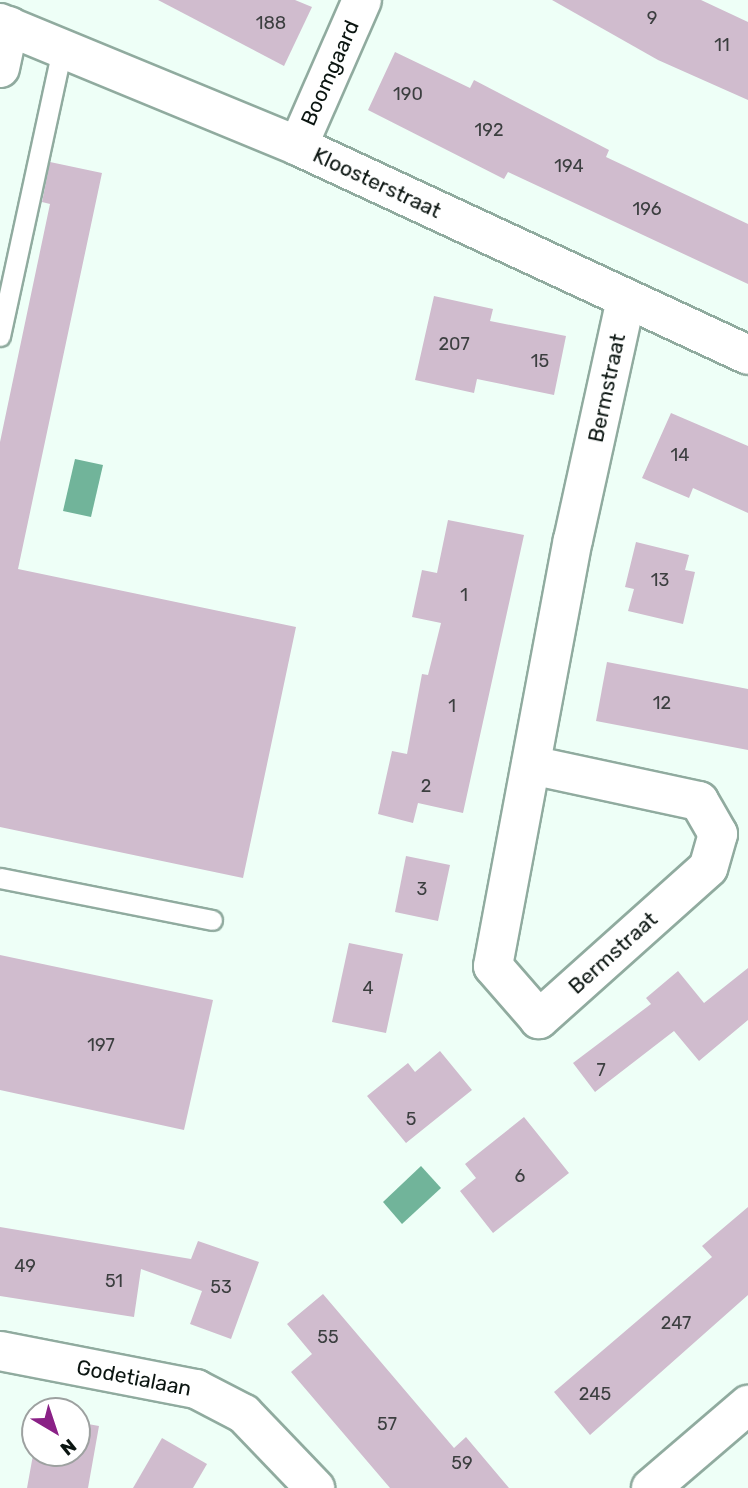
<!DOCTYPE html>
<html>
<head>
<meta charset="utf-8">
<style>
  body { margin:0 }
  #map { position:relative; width:748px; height:1488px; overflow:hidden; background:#eefff7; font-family:Rubik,sans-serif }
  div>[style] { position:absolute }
  .water>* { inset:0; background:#71b49a }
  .building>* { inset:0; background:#d0bcce }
  .roads { filter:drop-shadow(2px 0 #90ab9f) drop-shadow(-2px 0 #90ab9f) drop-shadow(0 2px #90ab9f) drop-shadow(0 -2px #90ab9f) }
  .service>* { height:19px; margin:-9.5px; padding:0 9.5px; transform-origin:9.5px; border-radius:9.5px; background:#fff }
  .minor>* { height:38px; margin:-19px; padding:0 19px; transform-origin:19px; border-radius:19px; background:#fff }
  .tertiary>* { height:38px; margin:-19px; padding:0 19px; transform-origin:19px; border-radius:19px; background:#fff }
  span { translate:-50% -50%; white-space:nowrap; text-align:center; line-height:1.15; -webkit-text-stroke:7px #fff; paint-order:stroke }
  .number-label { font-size:18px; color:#3c3f40 }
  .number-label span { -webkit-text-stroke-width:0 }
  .street-label { font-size:21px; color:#0b1511 }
  .north { position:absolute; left:21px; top:1397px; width:70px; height:70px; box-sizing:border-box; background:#fff; border:2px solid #9da1a0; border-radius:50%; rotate:141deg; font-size:19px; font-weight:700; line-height:28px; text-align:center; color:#0b1511 }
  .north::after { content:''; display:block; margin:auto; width:24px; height:32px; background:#8a2186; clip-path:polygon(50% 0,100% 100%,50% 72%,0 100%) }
</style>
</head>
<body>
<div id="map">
  <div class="water">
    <div style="clip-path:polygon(75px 459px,103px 465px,91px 517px,63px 511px)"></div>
    <div style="clip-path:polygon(421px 1166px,441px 1188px,402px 1224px,383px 1202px)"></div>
  </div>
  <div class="building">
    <div style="clip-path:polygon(158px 0,295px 0,312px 7px,284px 66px)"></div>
    <div style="clip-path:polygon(552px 0,701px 0,748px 22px,748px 100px,658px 60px)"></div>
    <div style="clip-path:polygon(395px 52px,470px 88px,474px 80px,609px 150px,606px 157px,748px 224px,748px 284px,508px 172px,504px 179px,368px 110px)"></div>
    <div style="clip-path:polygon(50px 162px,102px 173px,18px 569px,296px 627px,243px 878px,0 827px,0 442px,50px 204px,42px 202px)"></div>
    <div style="clip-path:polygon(434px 296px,493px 309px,490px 321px,566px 336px,554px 395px,477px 379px,474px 393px,415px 380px)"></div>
    <div style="clip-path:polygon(671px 413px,748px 446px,748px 513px,693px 488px,689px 498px,642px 478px)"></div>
    <div style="clip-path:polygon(448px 520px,524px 535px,463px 813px,418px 803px,413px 823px,378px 814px,392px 751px,407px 754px,422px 674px,428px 675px,441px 623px,412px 617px,422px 570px,437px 573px)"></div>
    <div style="clip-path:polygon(636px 542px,689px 555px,685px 570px,695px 572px,683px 624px,628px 611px,634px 589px,625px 587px)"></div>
    <div style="clip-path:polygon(607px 662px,748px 689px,748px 750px,596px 721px)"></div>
    <div style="clip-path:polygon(406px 856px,450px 865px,438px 921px,395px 912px)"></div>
    <div style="clip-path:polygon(349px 943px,403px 954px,386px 1033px,332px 1022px)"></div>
    <div style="clip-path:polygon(0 955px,213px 1000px,184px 1130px,0 1090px)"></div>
    <div style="clip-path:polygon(748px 968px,748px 1020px,699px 1061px,674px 1031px,595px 1092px,573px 1063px,651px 1004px,646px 998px,678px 971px,704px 1003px)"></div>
    <div style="clip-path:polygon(440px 1051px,472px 1090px,406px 1143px,367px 1096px,408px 1063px,415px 1072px)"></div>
    <div style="clip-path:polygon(524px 1117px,569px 1173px,493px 1233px,460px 1191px,476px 1178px,465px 1164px)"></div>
    <div style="clip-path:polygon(748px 1207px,748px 1295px,590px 1435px,554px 1392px,712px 1257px,702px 1246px)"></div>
    <div style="clip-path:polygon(0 1227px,191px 1259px,198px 1241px,259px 1262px,231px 1339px,190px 1324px,202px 1291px,141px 1269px,134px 1317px,0 1296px)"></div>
    <div style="clip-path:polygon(323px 1294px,454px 1448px,466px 1437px,509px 1488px,390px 1488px,291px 1372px,312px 1354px,287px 1324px)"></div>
    <div style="clip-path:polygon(77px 1422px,99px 1426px,88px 1488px,27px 1488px,35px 1444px,35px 1453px,77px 1453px)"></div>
    <div style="clip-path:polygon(162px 1438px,207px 1464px,193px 1488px,133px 1488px)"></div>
  </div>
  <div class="roads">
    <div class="service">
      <div style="left:0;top:336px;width:293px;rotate:-77.8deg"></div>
      <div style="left:0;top:878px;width:216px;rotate:11.2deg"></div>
    </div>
    <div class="minor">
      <div style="left:0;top:23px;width:322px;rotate:22.4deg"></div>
      <div style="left:298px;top:146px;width:496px;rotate:24.9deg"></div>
      <div style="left:0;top:68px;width:43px;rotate:-77.9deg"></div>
      <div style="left:298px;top:146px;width:159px;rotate:-66.3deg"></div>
      <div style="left:531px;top:765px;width:172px;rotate:12.1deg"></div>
      <div style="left:699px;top:801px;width:38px;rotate:60deg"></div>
      <div style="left:718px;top:834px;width:35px;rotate:106deg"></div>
      <div style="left:708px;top:868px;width:227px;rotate:138.2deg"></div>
      <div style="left:539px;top:1019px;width:70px;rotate:-131deg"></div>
      <div style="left:493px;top:966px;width:433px;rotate:-79.4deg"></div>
      <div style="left:573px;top:540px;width:247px;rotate:-77.6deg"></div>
      <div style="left:0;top:1351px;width:200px;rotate:11deg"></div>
      <div style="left:196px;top:1389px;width:54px;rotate:27.5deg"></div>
      <div style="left:244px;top:1414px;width:103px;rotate:46.2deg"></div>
    </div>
    <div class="tertiary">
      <div style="left:651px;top:1488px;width:128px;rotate:-40.6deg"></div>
    </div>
  </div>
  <div class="number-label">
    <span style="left:652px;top:18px">9</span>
    <span style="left:271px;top:23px">188</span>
    <span style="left:722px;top:45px">11</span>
    <span style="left:408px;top:94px">190</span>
    <span style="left:489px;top:130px">192</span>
    <span style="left:569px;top:166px">194</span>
    <span style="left:647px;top:209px">196</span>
    <span style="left:454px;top:344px">207</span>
    <span style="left:540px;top:361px">15</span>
    <span style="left:680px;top:455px">14</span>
    <span style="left:660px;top:580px">13</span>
    <span style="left:464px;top:595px">1</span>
    <span style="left:662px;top:703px">12</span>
    <span style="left:452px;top:706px">1</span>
    <span style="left:426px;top:786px">2</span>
    <span style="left:422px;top:889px">3</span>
    <span style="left:368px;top:988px">4</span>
    <span style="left:101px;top:1045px">197</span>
    <span style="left:601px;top:1070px">7</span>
    <span style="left:411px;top:1119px">5</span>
    <span style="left:520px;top:1176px">6</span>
    <span style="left:25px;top:1266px">49</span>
    <span style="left:114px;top:1281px">51</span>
    <span style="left:221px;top:1287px">53</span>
    <span style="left:676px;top:1323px">247</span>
    <span style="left:328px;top:1337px">55</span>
    <span style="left:595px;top:1394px">245</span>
    <span style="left:387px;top:1424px">57</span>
    <span style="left:462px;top:1463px">59</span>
  </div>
  <div class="street-label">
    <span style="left:330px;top:73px;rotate:-66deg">Boomgaard</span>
    <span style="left:377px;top:183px;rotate:25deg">Kloosterstraat</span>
    <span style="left:607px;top:388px;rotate:-78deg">Bermstraat</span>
    <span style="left:613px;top:953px;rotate:-42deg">Bermstraat</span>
    <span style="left:134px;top:1378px;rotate:11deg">Godetialaan</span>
  </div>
  <div class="north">N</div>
</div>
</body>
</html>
